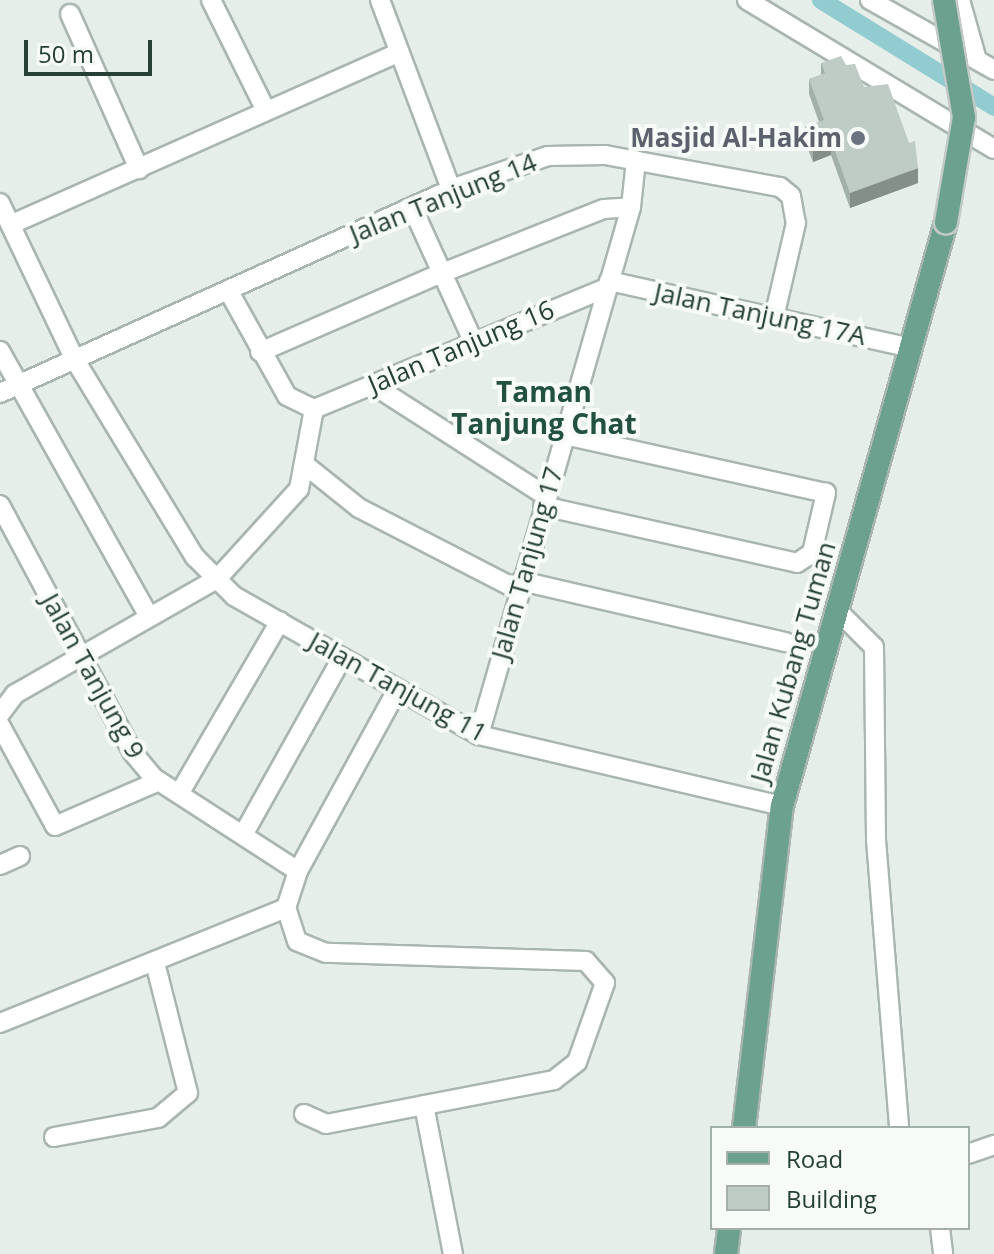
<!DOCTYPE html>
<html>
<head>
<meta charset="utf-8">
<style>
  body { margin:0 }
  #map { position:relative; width:994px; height:1254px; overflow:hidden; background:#e6eeea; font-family:"Open Sans",sans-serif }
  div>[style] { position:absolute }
  .canal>* { height:18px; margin:-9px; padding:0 9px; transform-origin:9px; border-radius:9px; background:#92ccd0 }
  .roads { filter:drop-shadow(2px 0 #a9b6b0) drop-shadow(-2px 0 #a9b6b0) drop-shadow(0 2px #a9b6b0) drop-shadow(0 -2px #a9b6b0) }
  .minor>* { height:18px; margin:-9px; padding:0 9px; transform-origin:9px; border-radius:9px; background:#fff }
  .major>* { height:22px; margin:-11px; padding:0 11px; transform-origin:11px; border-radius:11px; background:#6da18f }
  .bridges { filter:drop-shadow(2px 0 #c2cac7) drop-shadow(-2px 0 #c2cac7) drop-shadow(0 2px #c2cac7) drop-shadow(0 -2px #c2cac7) }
  .major-bridge>* { height:22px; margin:-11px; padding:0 11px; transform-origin:11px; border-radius:11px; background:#6da18f }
  .wall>* { inset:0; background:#a3afa9 }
  .shaded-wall>* { inset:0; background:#858f8a }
  .building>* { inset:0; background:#beccc5 }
  .dots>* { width:22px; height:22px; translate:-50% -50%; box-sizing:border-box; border:4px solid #f7fbf8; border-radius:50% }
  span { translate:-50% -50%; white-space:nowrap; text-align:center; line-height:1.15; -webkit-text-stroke:8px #f7fbf8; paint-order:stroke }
  .worship-label { font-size:26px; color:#5b616d; font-weight:700 }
  .right { translate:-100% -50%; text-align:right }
  .street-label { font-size:26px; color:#264036 }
  .neighbourhood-label { font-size:28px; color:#225141; font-weight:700 }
  .legend { position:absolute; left:710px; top:1126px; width:260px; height:104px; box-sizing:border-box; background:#f7fbf8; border:2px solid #a3b0aa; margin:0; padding:10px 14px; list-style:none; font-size:24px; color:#264036 }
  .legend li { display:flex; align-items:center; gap:16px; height:40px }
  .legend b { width:40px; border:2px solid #a3b0aa }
  .scale { position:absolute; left:24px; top:40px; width:128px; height:36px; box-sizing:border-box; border:4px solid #264036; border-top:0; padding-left:10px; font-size:24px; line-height:28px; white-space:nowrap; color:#264036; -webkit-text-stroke:6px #f7fbf8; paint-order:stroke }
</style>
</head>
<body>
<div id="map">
  <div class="canal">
    <div style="left:821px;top:0;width:203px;rotate:31.7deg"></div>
  </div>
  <div class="roads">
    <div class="minor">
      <div style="left:211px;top:0;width:122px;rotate:63.6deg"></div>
      <div style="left:380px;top:0;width:202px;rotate:69.4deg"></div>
      <div style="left:747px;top:0;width:288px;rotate:31.1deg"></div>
      <div style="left:870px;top:0;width:142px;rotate:29.4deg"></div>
      <div style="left:960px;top:0;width:62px;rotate:74.2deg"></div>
      <div style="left:70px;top:14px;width:170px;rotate:66deg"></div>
      <div style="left:0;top:203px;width:174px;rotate:64.5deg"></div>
      <div style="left:75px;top:360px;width:231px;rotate:58.7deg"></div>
      <div style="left:195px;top:557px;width:55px;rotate:45deg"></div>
      <div style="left:234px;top:596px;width:282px;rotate:29.6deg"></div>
      <div style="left:479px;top:735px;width:311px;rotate:13.2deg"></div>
      <div style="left:412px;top:207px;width:147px;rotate:65.5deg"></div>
      <div style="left:12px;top:224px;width:422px;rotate:-23.9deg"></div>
      <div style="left:609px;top:281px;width:309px;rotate:12.5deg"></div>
      <div style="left:228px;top:290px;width:121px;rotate:60.9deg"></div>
      <div style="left:287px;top:396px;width:30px;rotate:26deg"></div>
      <div style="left:314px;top:409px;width:318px;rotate:-22.5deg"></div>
      <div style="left:0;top:351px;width:303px;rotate:60.7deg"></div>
      <div style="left:260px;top:352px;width:198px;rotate:-23.5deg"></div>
      <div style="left:442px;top:273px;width:174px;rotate:-21.6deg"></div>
      <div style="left:604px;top:209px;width:27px;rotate:-4deg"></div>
      <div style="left:373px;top:385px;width:206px;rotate:32.7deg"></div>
      <div style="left:0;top:393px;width:495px;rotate:-24.3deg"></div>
      <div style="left:451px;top:189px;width:102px;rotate:-18.8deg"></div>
      <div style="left:548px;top:156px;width:57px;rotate:-1deg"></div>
      <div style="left:605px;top:155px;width:178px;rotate:10.4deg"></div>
      <div style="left:780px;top:187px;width:14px;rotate:39deg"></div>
      <div style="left:791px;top:196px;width:27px;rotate:80deg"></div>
      <div style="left:796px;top:223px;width:92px;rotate:103.1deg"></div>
      <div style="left:309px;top:468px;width:64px;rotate:38.7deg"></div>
      <div style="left:359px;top:508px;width:179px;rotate:27.3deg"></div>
      <div style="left:0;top:505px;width:281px;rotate:61.8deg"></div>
      <div style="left:133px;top:753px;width:33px;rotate:50deg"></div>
      <div style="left:154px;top:778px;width:171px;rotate:32.9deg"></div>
      <div style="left:543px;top:506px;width:260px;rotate:12.6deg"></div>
      <div style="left:797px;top:563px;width:18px;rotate:-34deg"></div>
      <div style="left:812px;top:553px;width:62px;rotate:-76.9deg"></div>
      <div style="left:826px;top:493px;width:268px;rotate:-167.5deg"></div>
      <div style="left:521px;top:581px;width:272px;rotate:13deg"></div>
      <div style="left:837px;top:610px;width:52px;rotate:45deg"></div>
      <div style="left:874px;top:647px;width:193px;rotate:89.4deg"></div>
      <div style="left:876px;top:840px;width:289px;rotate:85.4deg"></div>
      <div style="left:0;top:714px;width:25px;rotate:-53deg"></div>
      <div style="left:15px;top:694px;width:232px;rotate:-29.7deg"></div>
      <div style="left:217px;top:579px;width:122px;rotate:-47.7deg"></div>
      <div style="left:299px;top:489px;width:81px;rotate:-79.4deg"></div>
      <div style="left:0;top:725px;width:115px;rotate:61.4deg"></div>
      <div style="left:55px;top:826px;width:113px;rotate:-23.4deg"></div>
      <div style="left:479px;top:735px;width:549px;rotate:-73.94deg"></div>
      <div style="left:631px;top:207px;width:47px;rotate:-83.9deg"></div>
      <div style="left:179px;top:794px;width:200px;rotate:-59.7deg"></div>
      <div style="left:243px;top:835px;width:203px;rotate:-60.8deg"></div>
      <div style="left:0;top:865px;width:22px;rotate:-24deg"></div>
      <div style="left:0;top:1023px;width:308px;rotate:-21.9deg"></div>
      <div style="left:424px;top:1105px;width:152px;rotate:79deg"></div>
      <div style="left:304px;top:1114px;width:24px;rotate:24deg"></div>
      <div style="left:326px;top:1124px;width:232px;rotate:-10.9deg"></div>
      <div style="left:554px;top:1080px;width:29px;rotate:-38deg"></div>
      <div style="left:577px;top:1062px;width:84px;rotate:-70.5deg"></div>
      <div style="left:605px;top:983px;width:29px;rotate:-131deg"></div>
      <div style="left:586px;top:961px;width:260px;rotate:-178.2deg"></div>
      <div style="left:326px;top:953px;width:31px;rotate:-158deg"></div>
      <div style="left:297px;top:941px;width:35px;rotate:-108deg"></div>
      <div style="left:286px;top:908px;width:39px;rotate:-72deg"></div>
      <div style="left:298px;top:871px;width:206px;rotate:-61.3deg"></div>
      <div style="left:54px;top:1137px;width:106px;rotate:-10.4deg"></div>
      <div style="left:158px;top:1118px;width:39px;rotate:-40deg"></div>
      <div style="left:188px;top:1093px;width:134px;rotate:-104.2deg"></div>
      <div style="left:968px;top:1154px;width:28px;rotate:-19deg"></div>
      <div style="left:940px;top:1228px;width:26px;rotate:83deg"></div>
    </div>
    <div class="major">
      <div style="left:744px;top:1128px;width:324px;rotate:-83.3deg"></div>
      <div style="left:782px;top:806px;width:607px;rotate:-74.31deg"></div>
      <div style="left:726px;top:1254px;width:26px;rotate:-83deg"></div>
    </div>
  </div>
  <div class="bridges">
    <div class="major-bridge">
      <div style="left:944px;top:0;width:119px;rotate:80.3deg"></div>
      <div style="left:964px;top:117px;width:107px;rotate:99.7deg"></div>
    </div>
  </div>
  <div class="wall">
    <div style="clip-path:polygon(821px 63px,846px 65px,864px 87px,918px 183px,850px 208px,831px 155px,813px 162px,805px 142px,805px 127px,819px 122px,809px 94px,809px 79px,821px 75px)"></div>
  </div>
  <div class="shaded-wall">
    <div style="clip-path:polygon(831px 140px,831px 155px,813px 162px,813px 147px)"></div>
    <div style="clip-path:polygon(918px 168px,918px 183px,850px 208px,850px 193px)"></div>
  </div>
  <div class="building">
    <div style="clip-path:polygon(841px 56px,846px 65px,855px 64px,864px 87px,888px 84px,909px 143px,915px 141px,918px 168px,850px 193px,831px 140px,813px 147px,805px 127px,824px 120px,809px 79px,825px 73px,821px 63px)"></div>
  </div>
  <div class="dots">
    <div style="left:858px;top:138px;background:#6b7280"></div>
  </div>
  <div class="worship-label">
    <span class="right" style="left:842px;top:138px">Masjid Al-Hakim</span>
  </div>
  <div class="street-label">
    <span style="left:443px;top:198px;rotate:-22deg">Jalan Tanjung 14</span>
    <span style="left:760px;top:314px;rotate:12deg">Jalan Tanjung 17A</span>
    <span style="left:461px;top:347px;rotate:-23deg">Jalan Tanjung 16</span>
    <span style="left:527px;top:563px;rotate:-74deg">Jalan Tanjung 17</span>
    <span style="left:793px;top:662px;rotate:-74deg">Jalan Kubang Tuman</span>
    <span style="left:93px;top:676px;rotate:61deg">Jalan Tanjung 9</span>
    <span style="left:398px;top:687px;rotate:29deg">Jalan Tanjung 11</span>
  </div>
  <div class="neighbourhood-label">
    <span style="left:544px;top:407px">Taman<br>Tanjung Chat</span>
  </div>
  <ul class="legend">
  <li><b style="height:10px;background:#6da18f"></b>Road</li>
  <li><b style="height:22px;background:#beccc5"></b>Building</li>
  </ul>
  <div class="scale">50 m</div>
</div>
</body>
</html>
